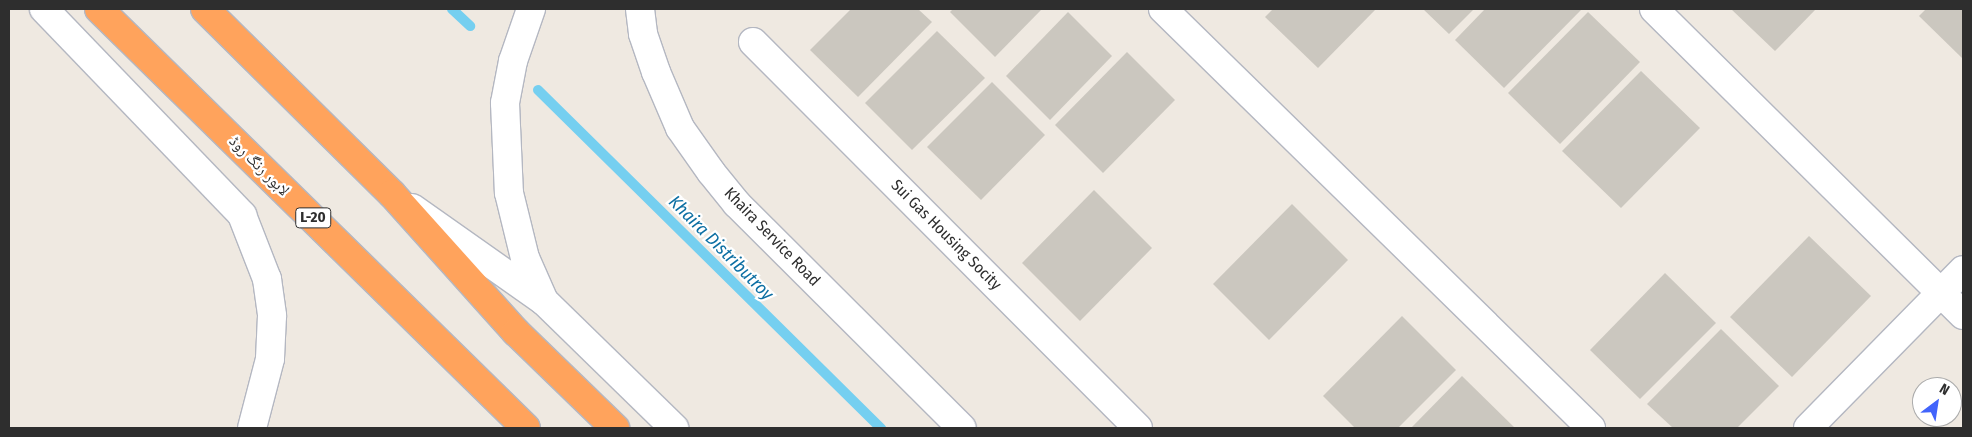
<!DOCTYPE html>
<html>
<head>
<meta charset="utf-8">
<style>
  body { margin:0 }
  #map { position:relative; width:1972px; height:437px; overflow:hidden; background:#efe9e1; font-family:"Fira Sans Condensed","Noto Naskh Arabic",sans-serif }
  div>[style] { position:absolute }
  .stream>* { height:10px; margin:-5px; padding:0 5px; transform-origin:5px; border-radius:5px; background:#75cff0 }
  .building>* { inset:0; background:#cbc7bf }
  .roads { filter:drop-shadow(1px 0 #b4b7c1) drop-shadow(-1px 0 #b4b7c1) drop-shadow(0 1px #b4b7c1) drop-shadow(0 -1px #b4b7c1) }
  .street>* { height:28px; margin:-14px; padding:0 14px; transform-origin:14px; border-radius:14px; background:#fff }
  .secondary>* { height:28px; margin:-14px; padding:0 14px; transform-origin:14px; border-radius:14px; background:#fff }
  .highway>* { height:28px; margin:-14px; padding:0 14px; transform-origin:14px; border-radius:14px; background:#ffa35c }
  span { translate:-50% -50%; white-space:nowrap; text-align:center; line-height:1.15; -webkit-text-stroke:4.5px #fff; paint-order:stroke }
  .shield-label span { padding:1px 4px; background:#fff; border:1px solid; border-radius:4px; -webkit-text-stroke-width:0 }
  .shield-label { font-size:15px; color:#2e2e2e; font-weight:700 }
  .street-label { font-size:16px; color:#2e2e2e }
  .water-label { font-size:18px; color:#0d6fa3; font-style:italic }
  .frame { position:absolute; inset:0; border:10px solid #2e2e2e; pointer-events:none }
  .north { position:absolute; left:1912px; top:377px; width:50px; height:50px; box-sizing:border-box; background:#fff; border:1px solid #ababab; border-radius:50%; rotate:31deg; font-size:14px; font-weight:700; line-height:20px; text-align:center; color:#2e2e2e }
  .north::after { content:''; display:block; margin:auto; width:18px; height:22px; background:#4264fb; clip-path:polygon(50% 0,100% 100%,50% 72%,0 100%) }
</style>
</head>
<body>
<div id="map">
  <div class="stream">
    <div style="left:452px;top:9px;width:25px;rotate:43deg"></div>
    <div style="left:538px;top:90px;width:482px;rotate:44.6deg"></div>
  </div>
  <div class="building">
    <div style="clip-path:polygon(851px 9px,918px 9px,932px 22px,858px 97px,810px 50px)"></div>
    <div style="clip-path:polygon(953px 9px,1042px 9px,995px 57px,950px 12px)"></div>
    <div style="clip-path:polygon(1273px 9px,1376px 9px,1318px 68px,1265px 17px)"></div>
    <div style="clip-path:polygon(1423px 9px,1474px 9px,1449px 34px)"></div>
    <div style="clip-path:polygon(1485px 9px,1582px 9px,1504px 88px,1455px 40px)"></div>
    <div style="clip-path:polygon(1731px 9px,1816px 9px,1775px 51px)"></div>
    <div style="clip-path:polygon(1926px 9px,1963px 9px,1963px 59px,1919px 16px)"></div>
    <div style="clip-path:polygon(1068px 12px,1112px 56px,1050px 120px,1006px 76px)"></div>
    <div style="clip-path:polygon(1588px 12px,1640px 62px,1560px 144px,1508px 93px)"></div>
    <div style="clip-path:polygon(937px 31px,985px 78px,912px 150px,865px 103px)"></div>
    <div style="clip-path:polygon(1127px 52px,1175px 100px,1103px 173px,1055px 125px)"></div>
    <div style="clip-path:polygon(1641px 71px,1700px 128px,1621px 208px,1562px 151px)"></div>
    <div style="clip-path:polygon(992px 82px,1045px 135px,981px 200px,927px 147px)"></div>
    <div style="clip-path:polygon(1094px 190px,1152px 248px,1080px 321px,1022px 263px)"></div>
    <div style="clip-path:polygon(1292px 204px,1348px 260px,1269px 340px,1213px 284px)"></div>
    <div style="clip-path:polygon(1809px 236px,1871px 296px,1792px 377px,1730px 317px)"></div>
    <div style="clip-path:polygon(1665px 273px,1716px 323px,1640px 399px,1590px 350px)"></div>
    <div style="clip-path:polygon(1402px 316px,1456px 370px,1398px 428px,1355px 428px,1323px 396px)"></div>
    <div style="clip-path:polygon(1721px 329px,1779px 386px,1737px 428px,1673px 428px,1647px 404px)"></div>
    <div style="clip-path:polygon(1462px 376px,1515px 428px,1411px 428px)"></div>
  </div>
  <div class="roads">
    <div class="street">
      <div style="left:640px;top:9px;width:25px;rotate:83deg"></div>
      <div style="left:643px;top:34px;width:40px;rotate:71.1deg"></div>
      <div style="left:656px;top:72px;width:61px;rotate:66.8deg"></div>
      <div style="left:680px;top:128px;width:54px;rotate:54.8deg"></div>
      <div style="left:711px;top:172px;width:41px;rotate:50.9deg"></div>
      <div style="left:737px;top:204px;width:317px;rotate:44.9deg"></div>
      <div style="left:1163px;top:9px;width:599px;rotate:44.39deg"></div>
      <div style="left:1654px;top:9px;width:435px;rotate:44.7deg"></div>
      <div style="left:753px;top:42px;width:545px;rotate:45.07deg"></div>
      <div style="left:1808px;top:428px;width:221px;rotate:-45.5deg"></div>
    </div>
    <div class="secondary">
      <div style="left:44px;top:9px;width:286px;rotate:46.1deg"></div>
      <div style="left:242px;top:215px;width:69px;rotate:68.7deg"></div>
      <div style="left:267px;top:279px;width:37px;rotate:82deg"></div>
      <div style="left:272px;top:316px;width:43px;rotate:92.7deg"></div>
      <div style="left:270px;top:359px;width:71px;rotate:104.6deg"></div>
      <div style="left:531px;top:9px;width:55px;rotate:109.1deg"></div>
      <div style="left:513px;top:61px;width:43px;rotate:100.8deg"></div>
      <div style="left:505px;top:103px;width:90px;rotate:87.5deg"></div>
      <div style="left:509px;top:193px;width:67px;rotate:76.2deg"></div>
      <div style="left:525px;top:258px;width:47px;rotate:66.2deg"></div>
      <div style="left:544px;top:301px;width:182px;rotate:44.3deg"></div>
      <div style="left:412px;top:208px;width:161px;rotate:35.2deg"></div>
    </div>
    <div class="highway">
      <div style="left:99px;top:9px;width:598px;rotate:44.46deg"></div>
      <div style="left:205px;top:9px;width:263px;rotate:44.7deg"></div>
      <div style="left:392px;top:194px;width:186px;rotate:48.1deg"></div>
      <div style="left:516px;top:332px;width:138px;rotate:44.1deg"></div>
    </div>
  </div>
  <div class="shield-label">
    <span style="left:313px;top:218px">L-20</span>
  </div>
  <div class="street-label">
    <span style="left:259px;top:166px;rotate:45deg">لاہور رنگ روڈ</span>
    <span style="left:946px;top:235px;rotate:45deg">Sui Gas Housing Socity</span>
    <span style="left:772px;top:237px;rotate:46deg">Khaira Service Road</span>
  </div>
  <div class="water-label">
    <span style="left:721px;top:248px;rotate:45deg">Khaira Distributroy</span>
  </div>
  <div class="frame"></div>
  <div class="north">N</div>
</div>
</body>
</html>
